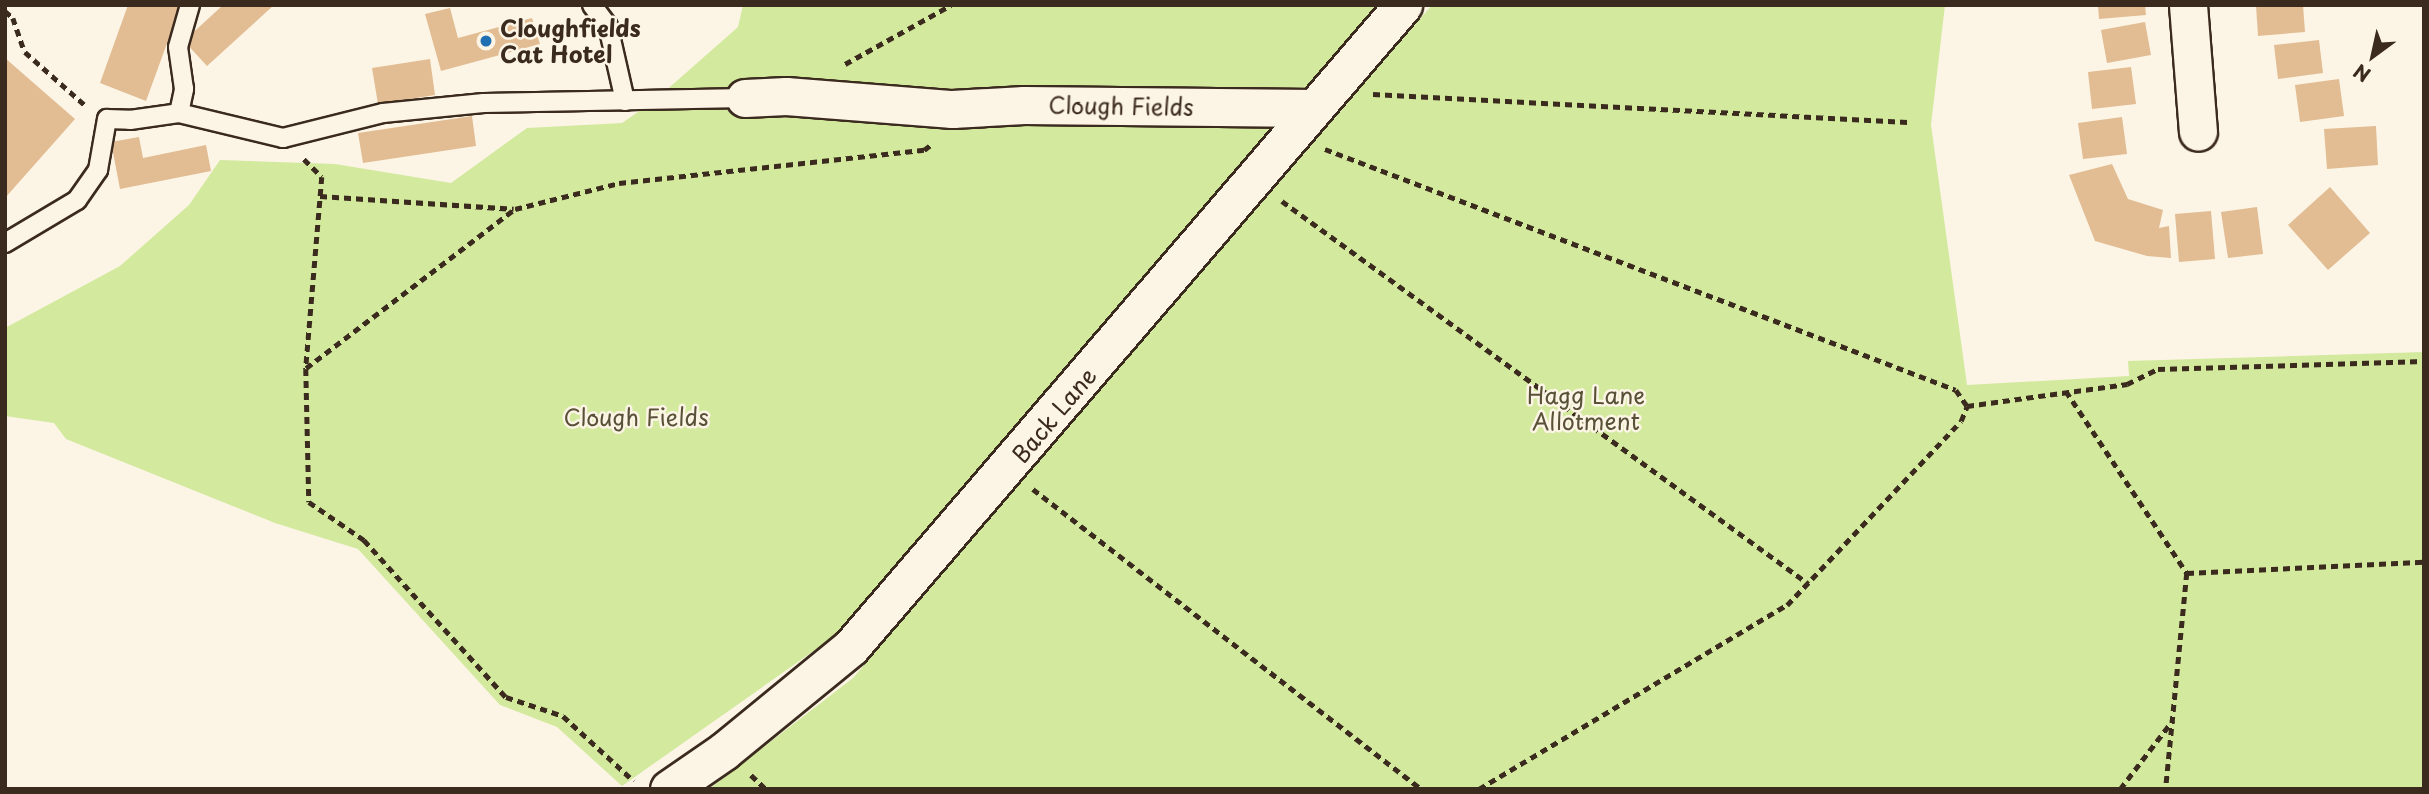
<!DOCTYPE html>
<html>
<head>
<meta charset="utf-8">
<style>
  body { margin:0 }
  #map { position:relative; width:2429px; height:794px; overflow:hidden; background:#fcf5e5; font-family:"Playpen Sans",sans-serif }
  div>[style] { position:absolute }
  .green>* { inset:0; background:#d2e99e }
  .building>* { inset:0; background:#e2bc93 }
  .path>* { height:4.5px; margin-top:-2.25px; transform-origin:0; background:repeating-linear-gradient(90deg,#3b2a1e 0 7px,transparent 0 12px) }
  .roads { filter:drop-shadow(2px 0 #3b2a1e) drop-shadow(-2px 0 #3b2a1e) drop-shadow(0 2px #3b2a1e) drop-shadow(0 -2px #3b2a1e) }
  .service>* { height:18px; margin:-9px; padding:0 9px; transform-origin:9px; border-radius:9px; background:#fcf5e5 }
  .minor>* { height:37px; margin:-18.5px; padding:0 18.5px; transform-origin:18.5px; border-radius:18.5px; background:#fcf5e5 }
  .dots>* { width:19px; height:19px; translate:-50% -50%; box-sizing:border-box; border:4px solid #fcf5e5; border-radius:50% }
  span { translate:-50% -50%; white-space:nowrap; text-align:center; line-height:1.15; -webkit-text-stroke:5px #fcf5e5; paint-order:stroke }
  .poi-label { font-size:23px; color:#3b2a1e; font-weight:700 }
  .left { translate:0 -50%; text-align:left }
  .street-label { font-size:23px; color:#3b2a1e }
  .park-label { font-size:23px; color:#595038 }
  .frame { position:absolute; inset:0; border:7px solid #3b2a1e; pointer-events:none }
  .north { position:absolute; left:2338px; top:21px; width:70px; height:70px; -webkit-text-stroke:5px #fcf5e5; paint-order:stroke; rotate:213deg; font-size:19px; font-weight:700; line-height:28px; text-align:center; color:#3b2a1e }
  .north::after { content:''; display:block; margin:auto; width:24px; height:32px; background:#3b2a1e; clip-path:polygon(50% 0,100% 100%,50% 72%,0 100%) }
</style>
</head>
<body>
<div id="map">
  <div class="green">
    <div style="clip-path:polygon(743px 5px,1378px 5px,839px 633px,622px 786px,557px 727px,500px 705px,358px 549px,275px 523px,66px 439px,54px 423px,5px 416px,5px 328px,120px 266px,189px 205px,220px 160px,335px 164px,451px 183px,527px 128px,622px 123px,654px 101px,738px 27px)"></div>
    <div style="clip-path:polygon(1432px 5px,1945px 5px,1931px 125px,1967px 385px,2129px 376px,2128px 361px,2424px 352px,2424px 789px,709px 789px,853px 678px)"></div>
  </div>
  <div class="building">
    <div style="clip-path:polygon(128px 5px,181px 5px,146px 101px,100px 83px)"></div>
    <div style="clip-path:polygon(223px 5px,274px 5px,207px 66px,184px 41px)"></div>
    <div style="clip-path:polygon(2098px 5px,2145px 5px,2146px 15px,2099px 19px)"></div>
    <div style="clip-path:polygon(2256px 5px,2303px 5px,2305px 32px,2258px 36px)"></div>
    <div style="clip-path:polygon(450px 8px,458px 38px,532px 18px,540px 44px,441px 71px,425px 14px)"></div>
    <div style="clip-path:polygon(2145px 22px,2151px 55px,2107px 63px,2101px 30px)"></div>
    <div style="clip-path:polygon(2319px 40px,2323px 73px,2278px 79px,2274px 45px)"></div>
    <div style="clip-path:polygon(5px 58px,75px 119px,5px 198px)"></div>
    <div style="clip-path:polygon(430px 59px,435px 95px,378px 104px,372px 68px)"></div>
    <div style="clip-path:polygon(2131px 67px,2136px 104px,2092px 109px,2088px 72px)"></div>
    <div style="clip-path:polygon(2339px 79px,2344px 116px,2300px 122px,2295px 85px)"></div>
    <div style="clip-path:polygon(472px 116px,476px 146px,363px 163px,358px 133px)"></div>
    <div style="clip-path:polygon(2122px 117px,2127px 154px,2083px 159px,2078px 123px)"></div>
    <div style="clip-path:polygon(2376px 126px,2378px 165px,2327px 169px,2324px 129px)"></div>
    <div style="clip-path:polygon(139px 137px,143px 158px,206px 145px,211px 171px,120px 189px,111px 142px)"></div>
    <div style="clip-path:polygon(2112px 164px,2128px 199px,2163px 210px,2159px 228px,2169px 226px,2171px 258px,2147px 256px,2095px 241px,2069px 175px)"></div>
    <div style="clip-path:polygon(2330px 187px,2370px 233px,2328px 270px,2288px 225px)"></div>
    <div style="clip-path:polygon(2257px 207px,2263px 254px,2228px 258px,2221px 212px)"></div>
    <div style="clip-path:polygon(2211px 211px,2215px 259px,2179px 262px,2175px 214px)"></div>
  </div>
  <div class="path">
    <div style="left:5px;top:11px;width:11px;rotate:41deg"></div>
    <div style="left:13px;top:18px;width:36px;rotate:71deg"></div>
    <div style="left:25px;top:52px;width:81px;rotate:41.5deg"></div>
    <div style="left:845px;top:64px;width:121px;rotate:-29.1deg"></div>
    <div style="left:1373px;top:94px;width:535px;rotate:3deg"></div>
    <div style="left:1325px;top:149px;width:675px;rotate:20.9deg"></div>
    <div style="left:1956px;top:390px;width:19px;rotate:55deg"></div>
    <div style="left:1967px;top:406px;width:162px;rotate:-7.8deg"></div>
    <div style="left:2127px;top:384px;width:34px;rotate:-26deg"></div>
    <div style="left:2158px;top:369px;width:266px;rotate:-1.7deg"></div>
    <div style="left:304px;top:159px;width:25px;rotate:45deg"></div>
    <div style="left:322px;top:177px;width:193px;rotate:94.8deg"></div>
    <div style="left:306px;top:369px;width:133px;rotate:88.7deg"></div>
    <div style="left:309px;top:502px;width:67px;rotate:34.6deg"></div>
    <div style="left:364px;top:540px;width:212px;rotate:47.9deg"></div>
    <div style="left:506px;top:697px;width:60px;rotate:18.4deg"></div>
    <div style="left:563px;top:716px;width:96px;rotate:42.5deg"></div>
    <div style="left:320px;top:196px;width:194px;rotate:3.8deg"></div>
    <div style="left:1282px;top:201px;width:651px;rotate:36.01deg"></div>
    <div style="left:306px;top:368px;width:263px;rotate:-37.3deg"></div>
    <div style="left:515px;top:209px;width:107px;rotate:-14deg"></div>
    <div style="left:619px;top:183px;width:307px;rotate:-6.2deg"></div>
    <div style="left:924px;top:150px;width:11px;rotate:-38deg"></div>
    <div style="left:2066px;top:391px;width:219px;rotate:56.4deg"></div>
    <div style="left:2187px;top:573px;width:217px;rotate:95.6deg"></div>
    <div style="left:1033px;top:489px;width:490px;rotate:37.7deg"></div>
    <div style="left:2187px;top:573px;width:237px;rotate:-2.7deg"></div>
    <div style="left:751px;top:775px;width:21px;rotate:43deg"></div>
    <div style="left:1479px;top:789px;width:359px;rotate:-30.9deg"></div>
    <div style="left:1787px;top:605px;width:253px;rotate:-46.6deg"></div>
    <div style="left:1961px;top:421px;width:16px;rotate:-68deg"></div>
    <div style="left:2120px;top:789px;width:87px;rotate:-52.5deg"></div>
  </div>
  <div class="roads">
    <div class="service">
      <div style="left:592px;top:5px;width:26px;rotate:53deg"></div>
      <div style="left:608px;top:26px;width:77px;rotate:77.2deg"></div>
      <div style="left:179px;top:113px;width:25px;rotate:-78deg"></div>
      <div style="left:184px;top:89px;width:42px;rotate:-98.1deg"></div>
      <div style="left:178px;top:47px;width:44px;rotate:-74.1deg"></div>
      <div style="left:5px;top:243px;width:84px;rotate:-30.8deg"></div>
      <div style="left:77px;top:200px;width:37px;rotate:-55deg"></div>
      <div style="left:98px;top:170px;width:52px;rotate:-80deg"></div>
      <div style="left:107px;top:119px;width:23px;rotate:2deg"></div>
      <div style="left:130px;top:120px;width:49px;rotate:-8.1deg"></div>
      <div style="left:179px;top:113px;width:107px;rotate:13.5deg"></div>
      <div style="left:283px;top:138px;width:103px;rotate:-14deg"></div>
      <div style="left:383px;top:113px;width:101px;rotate:-5.7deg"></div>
      <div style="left:484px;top:103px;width:261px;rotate:-1.1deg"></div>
    </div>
    <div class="minor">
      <div style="left:2188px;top:5px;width:127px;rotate:85.5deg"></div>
      <div style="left:745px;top:98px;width:41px;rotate:-2.8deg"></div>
      <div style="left:786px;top:96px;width:167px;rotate:4.5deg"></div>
      <div style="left:952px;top:109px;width:72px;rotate:-3.2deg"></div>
      <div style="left:1024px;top:105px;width:290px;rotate:0.6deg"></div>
      <div style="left:669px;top:789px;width:67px;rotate:-34.6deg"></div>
      <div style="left:724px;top:751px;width:164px;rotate:-39.3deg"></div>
      <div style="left:851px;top:647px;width:847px;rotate:-49.31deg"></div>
    </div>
  </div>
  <div class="dots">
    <div style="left:486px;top:41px;background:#1f6fb2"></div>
  </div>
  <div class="poi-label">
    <span class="left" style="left:500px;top:41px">Cloughfields<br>Cat Hotel</span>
  </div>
  <div class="street-label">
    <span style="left:1121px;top:106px;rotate:1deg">Clough Fields</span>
    <span style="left:1054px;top:415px;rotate:-50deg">Back Lane</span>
  </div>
  <div class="park-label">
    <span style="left:1586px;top:408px">Hagg Lane<br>Allotment</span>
    <span style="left:636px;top:417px">Clough Fields</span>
  </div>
  <div class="frame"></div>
  <div class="north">N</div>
</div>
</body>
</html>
